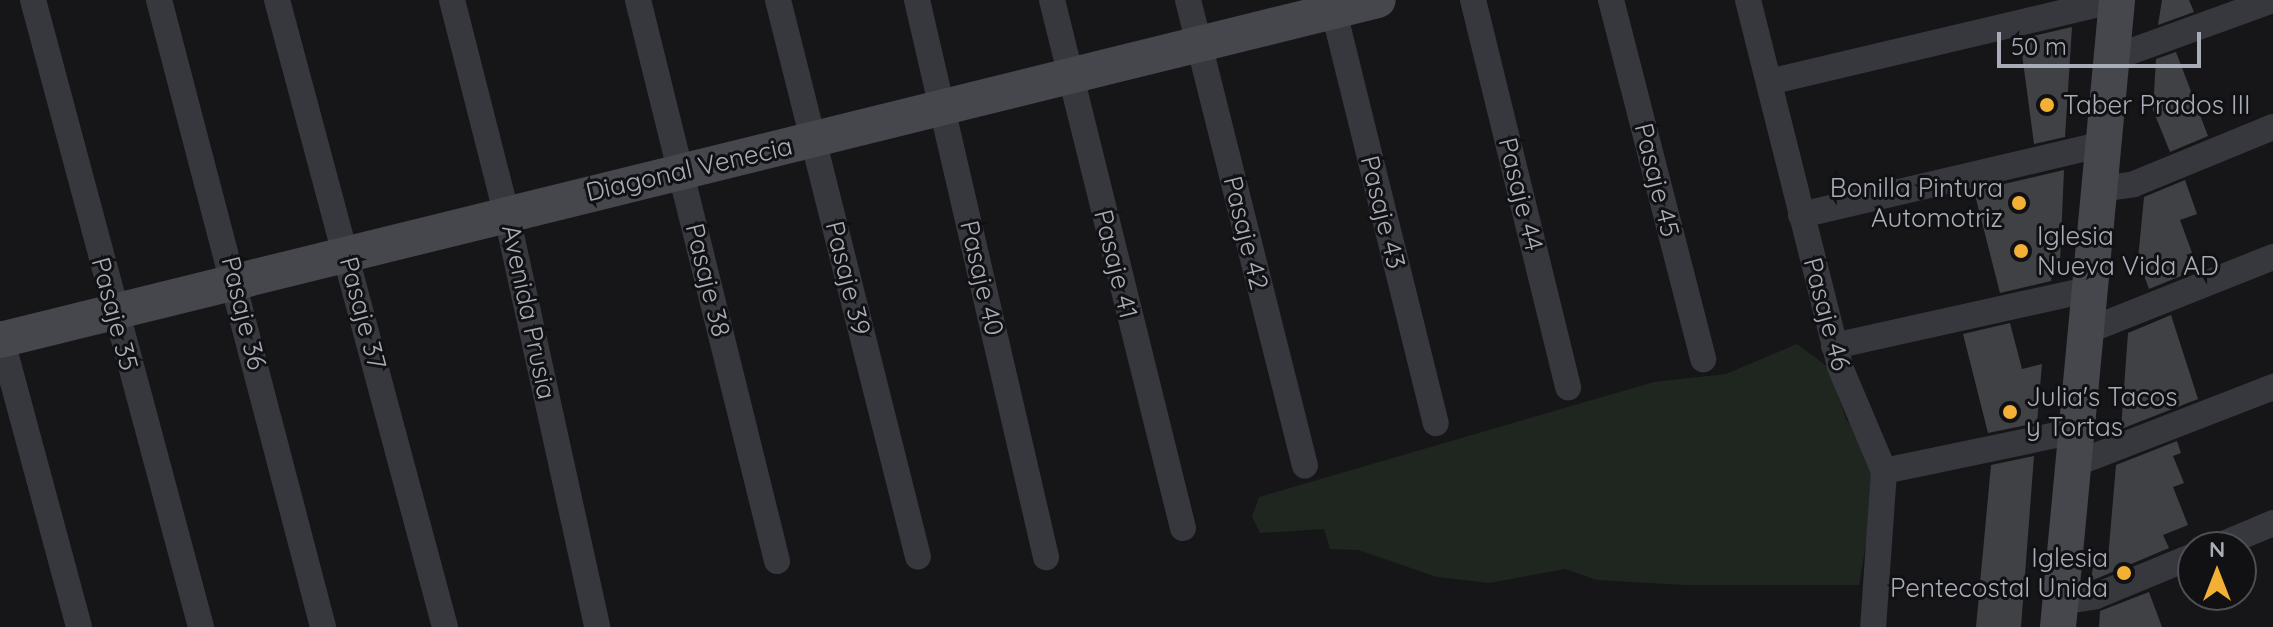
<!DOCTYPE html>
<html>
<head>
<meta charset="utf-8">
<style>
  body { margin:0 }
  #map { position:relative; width:2273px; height:627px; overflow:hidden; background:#161618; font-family:Quicksand,sans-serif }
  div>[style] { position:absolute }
  .green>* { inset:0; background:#1e261f }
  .building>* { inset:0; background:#404145 }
  .street>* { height:26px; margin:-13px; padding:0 13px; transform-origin:13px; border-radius:13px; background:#37383d }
  .secondary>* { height:36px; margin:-18px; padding:0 18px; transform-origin:18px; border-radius:18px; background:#45474d }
  .dots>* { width:22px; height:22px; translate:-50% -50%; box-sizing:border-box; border:4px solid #111113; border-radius:50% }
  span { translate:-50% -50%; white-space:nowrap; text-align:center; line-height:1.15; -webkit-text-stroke:6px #111113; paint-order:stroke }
  .poi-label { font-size:26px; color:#a8adb8 }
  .left { translate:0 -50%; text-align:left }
  .right { translate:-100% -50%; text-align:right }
  .street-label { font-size:26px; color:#a8adb8 }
  .north { position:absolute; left:2177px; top:531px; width:80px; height:80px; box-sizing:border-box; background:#111113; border:2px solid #4d4f55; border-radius:50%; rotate:0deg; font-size:22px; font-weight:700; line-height:32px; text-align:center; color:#a8adb8 }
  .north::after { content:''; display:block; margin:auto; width:28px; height:36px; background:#f2b134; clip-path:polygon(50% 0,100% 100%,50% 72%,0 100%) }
  .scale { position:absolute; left:1997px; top:32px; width:204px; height:36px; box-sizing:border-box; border:4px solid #a8adb8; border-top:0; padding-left:10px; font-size:24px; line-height:28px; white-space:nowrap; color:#a8adb8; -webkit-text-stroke:6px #111113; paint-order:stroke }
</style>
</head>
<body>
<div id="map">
  <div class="green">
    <div style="clip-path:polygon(1797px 344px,1828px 367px,1846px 419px,1870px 450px,1875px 491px,1859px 585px,1685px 585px,1597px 580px,1565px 569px,1489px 583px,1437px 577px,1358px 550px,1330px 549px,1324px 529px,1260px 533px,1252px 517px,1259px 497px,1654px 382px,1726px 374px)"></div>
  </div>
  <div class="building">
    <div style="clip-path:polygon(2162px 0,2189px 0,2194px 12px,2158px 25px)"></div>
    <div style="clip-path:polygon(2072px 27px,2065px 137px,2034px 144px,2020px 39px)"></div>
    <div style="clip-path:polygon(2176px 52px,2208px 136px,2170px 152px,2153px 110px,2156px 59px)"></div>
    <div style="clip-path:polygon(2064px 170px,2060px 263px,2053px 262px,2051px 281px,2000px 293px,1974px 191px)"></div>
    <div style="clip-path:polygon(2185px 180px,2197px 214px,2180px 220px,2198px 269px,2149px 289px,2138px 259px,2144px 197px)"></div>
    <div style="clip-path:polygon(2171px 315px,2198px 399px,2121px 429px,2128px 333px)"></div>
    <div style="clip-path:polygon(2010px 323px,2022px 369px,2042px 364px,2037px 423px,1988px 433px,1963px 334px)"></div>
    <div style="clip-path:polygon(2177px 441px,2181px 453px,2173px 456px,2184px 483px,2173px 487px,2188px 525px,2163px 535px,2169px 548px,2091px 581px,2094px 559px,2108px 559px,2116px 465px)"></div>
    <div style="clip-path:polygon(2034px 456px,2021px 627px,1976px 627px,1991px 465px)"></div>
    <div style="clip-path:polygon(2149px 592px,2162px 627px,2099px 627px,2100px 611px)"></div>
  </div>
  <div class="street">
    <div style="left:33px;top:0;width:649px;rotate:75deg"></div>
    <div style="left:159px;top:0;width:648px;rotate:75.34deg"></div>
    <div style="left:277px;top:0;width:649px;rotate:75deg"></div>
    <div style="left:452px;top:0;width:219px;rotate:75.7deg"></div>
    <div style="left:506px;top:212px;width:425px;rotate:77.6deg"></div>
    <div style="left:638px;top:0;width:578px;rotate:76.08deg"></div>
    <div style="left:778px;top:0;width:574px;rotate:75.89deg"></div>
    <div style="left:917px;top:0;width:572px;rotate:76.96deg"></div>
    <div style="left:1052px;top:0;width:544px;rotate:76.07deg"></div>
    <div style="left:1188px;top:0;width:480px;rotate:75.9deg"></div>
    <div style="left:1331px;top:0;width:436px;rotate:76.1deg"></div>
    <div style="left:1473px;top:0;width:399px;rotate:76.2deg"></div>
    <div style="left:1611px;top:0;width:371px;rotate:75.6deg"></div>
    <div style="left:1748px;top:0;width:378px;rotate:75.9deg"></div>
    <div style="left:1840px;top:367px;width:113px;rotate:67.1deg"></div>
    <div style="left:1884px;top:471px;width:156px;rotate:94deg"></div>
    <div style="left:2110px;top:59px;width:173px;rotate:-19.9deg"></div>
    <div style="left:1769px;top:82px;width:357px;rotate:-13.3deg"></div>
    <div style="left:2100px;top:189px;width:34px;rotate:-8deg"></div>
    <div style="left:2134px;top:184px;width:150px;rotate:-22.3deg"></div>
    <div style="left:1801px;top:215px;width:310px;rotate:-13.2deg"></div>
    <div style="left:2087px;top:331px;width:200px;rotate:-21.7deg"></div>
    <div style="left:0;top:334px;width:303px;rotate:74.9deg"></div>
    <div style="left:1834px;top:346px;width:263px;rotate:-12.5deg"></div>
    <div style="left:2072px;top:465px;width:216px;rotate:-21.2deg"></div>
    <div style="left:1884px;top:471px;width:195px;rotate:-11.8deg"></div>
    <div style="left:2216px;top:547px;width:62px;rotate:-22.8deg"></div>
    <div style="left:2060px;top:602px;width:36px;rotate:-9deg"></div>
    <div style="left:2096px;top:596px;width:105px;rotate:-22.4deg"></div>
  </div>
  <div class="secondary">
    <div style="left:0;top:340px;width:1419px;rotate:-13.86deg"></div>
    <div style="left:2058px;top:627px;width:630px;rotate:-84.62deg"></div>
  </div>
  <div class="dots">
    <div style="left:2047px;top:105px;background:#f2b134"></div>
    <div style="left:2019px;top:203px;background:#f2b134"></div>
    <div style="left:2021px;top:251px;background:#f2b134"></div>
    <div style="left:2010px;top:412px;background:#f2b134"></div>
    <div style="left:2124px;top:573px;background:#f2b134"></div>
  </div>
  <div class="poi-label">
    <span class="left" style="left:2063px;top:105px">Taber Prados III</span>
    <span class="right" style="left:2003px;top:203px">Bonilla Pintura<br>Automotriz</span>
    <span class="left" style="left:2037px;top:251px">Iglesia<br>Nueva Vida AD</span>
    <span class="left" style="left:2026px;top:412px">Julia's Tacos<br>y Tortas</span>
    <span class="right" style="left:2108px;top:573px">Iglesia<br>Pentecostal Unida</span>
  </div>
  <div class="street-label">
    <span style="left:689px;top:169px;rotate:-13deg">Diagonal Venecia</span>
    <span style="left:1657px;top:180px;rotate:76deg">Pasaje 45</span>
    <span style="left:1521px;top:194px;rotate:76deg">Pasaje 44</span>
    <span style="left:1383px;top:212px;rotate:76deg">Pasaje 43</span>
    <span style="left:1246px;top:233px;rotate:76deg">Pasaje 42</span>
    <span style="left:1116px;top:264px;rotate:76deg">Pasaje 41</span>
    <span style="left:848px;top:278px;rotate:76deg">Pasaje 39</span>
    <span style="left:982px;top:278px;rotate:77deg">Pasaje 40</span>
    <span style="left:708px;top:280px;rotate:76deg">Pasaje 38</span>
    <span style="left:529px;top:312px;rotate:78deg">Avenida Prusia</span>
    <span style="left:244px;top:313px;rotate:76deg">Pasaje 36</span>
    <span style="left:363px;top:313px;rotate:75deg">Pasaje 37</span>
    <span style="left:115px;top:314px;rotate:75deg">Pasaje 35</span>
    <span style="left:1827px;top:314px;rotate:75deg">Pasaje 46</span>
  </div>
  <div class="north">N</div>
  <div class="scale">50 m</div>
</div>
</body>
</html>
